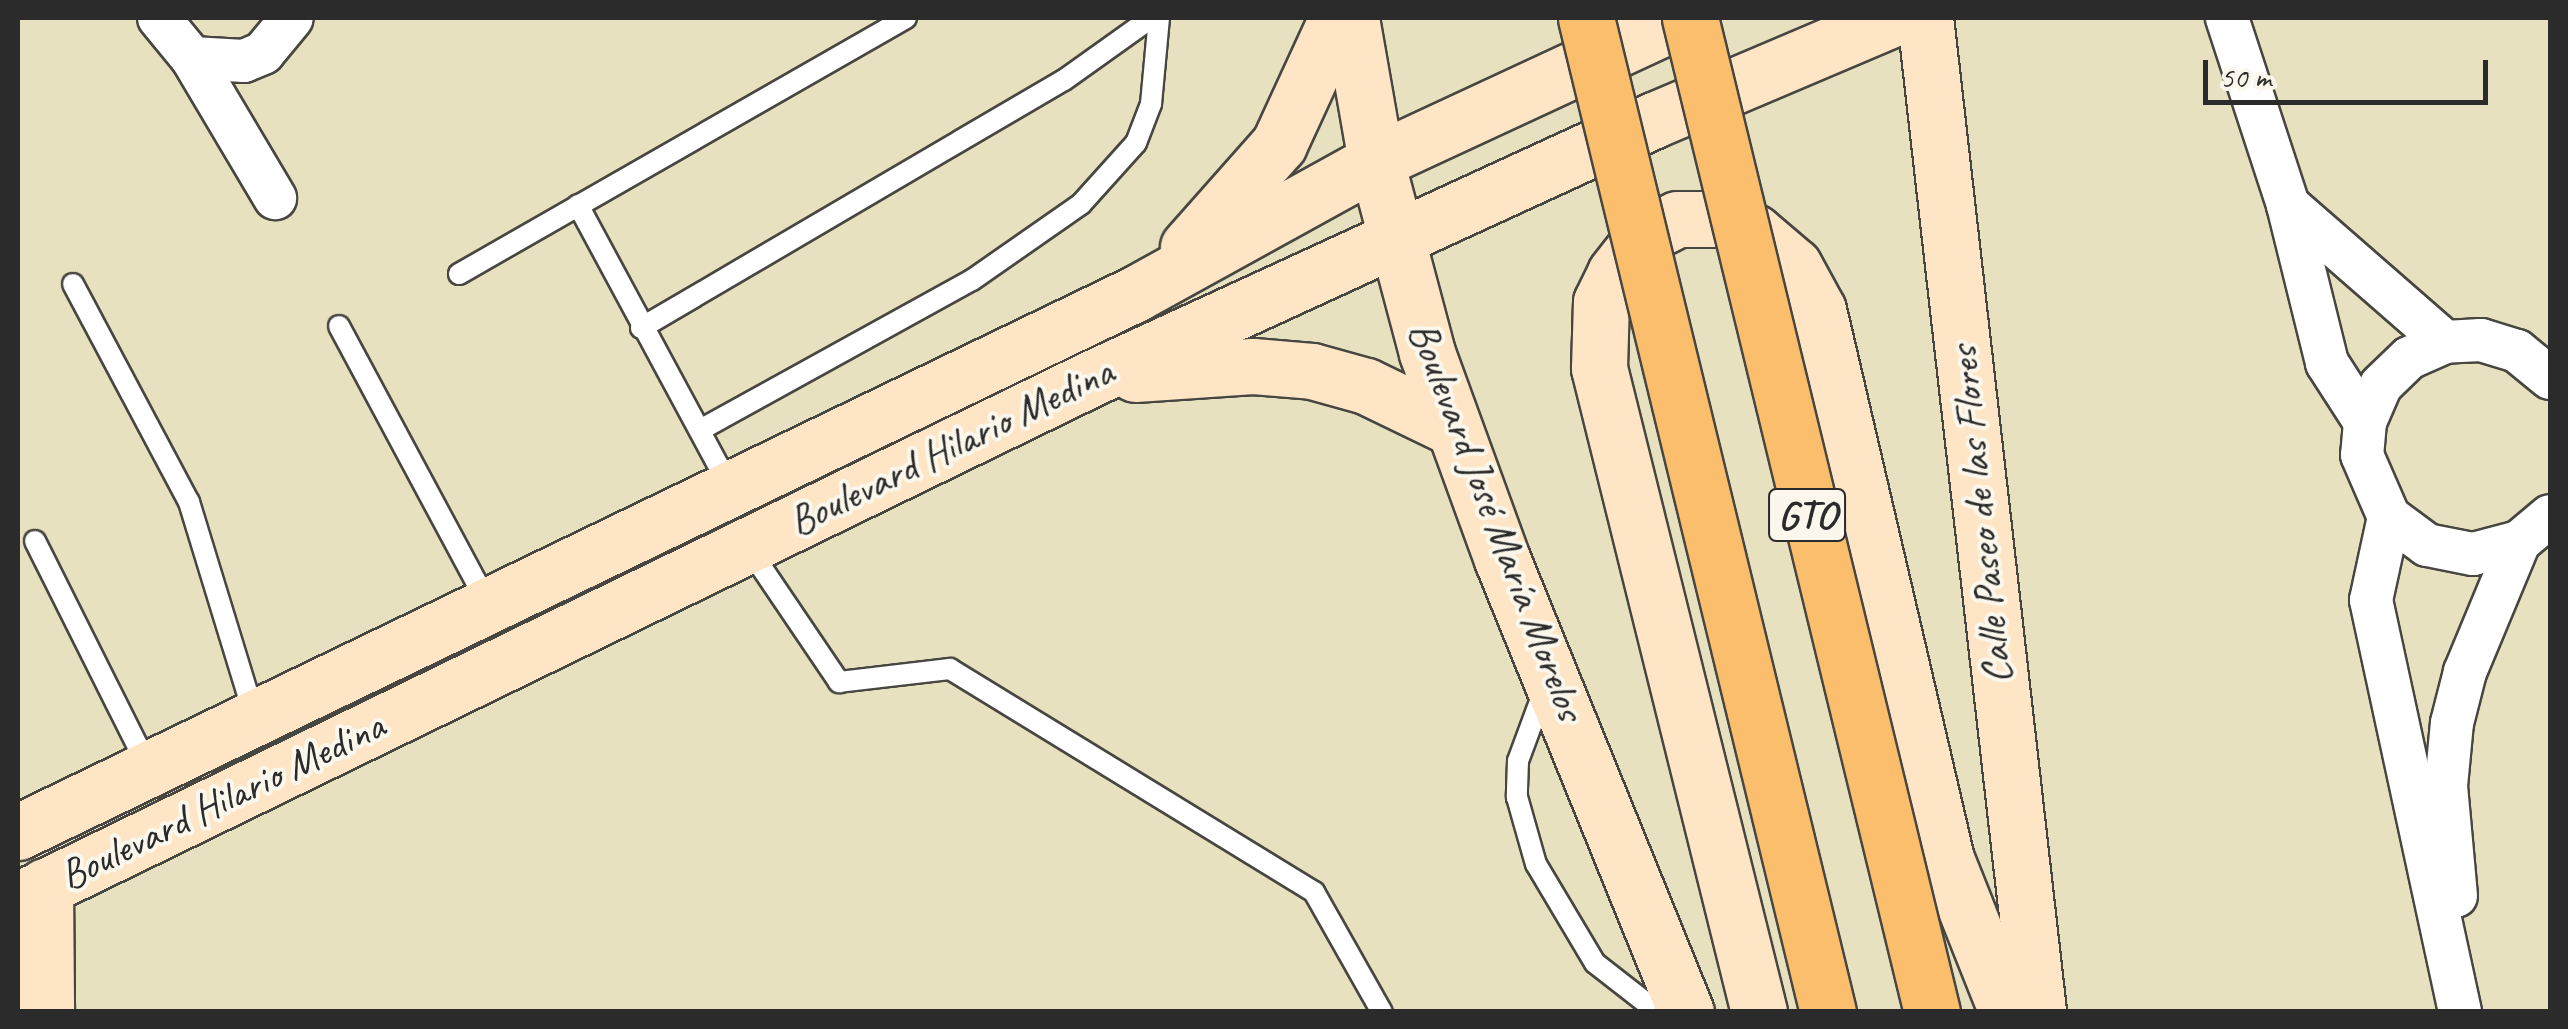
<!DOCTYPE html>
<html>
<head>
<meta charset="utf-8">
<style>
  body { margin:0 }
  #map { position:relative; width:2568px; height:1029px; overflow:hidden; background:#e8e1bf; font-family:Caveat,sans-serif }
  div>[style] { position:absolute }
  .roads { filter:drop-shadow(2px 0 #474641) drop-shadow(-2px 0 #474641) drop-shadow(0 2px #474641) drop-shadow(0 -2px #474641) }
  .lane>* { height:20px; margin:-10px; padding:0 10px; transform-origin:10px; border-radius:10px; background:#fff }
  .street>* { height:42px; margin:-21px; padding:0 21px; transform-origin:21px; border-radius:21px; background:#fff }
  .secondary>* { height:55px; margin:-27.5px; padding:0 27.5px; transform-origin:27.5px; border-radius:27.5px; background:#fde5c5 }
  .bridges { filter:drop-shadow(2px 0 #474641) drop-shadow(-2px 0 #474641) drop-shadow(0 2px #474641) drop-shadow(0 -2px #474641) }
  .primary-bridge>* { height:55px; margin:-27.5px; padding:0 27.5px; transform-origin:27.5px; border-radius:27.5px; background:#fabe6d }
  span { translate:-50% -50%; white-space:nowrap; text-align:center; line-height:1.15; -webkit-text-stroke:8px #fbf7ec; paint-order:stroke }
  .shield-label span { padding:2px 8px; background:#fbf7ec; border:2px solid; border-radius:8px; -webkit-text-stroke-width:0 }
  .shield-label { font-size:40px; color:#2b2b2b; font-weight:700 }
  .street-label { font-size:42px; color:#2b2b2b }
  .frame { position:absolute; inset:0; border:20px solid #2b2b2b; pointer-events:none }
  .scale { position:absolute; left:2203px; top:60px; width:285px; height:45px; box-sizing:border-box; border:5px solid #2b2b2b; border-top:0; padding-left:12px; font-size:30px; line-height:35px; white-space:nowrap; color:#2b2b2b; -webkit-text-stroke:8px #fbf7ec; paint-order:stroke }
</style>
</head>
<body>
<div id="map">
  <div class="roads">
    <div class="lane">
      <div style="left:578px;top:205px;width:318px;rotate:61.7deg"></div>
      <div style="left:459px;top:274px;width:515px;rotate:-29.8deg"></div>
      <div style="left:73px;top:284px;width:247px;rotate:62deg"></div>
      <div style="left:189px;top:502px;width:223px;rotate:73deg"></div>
      <div style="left:339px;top:326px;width:313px;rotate:61.8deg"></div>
      <div style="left:641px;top:328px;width:490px;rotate:-30.4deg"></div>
      <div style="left:1064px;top:80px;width:107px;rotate:-35.5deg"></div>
      <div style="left:702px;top:429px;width:308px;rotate:-28.9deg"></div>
      <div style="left:972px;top:280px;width:133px;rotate:-34.9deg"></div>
      <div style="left:1081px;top:204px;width:82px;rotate:-48deg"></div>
      <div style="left:1136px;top:143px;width:42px;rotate:-69deg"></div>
      <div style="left:1151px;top:104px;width:86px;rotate:-84.7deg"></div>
      <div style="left:35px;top:541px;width:253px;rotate:63.4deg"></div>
      <div style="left:749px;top:549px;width:161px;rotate:55.9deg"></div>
      <div style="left:839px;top:682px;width:112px;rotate:-6.7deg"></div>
      <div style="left:950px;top:669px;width:427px;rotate:31.5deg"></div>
      <div style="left:1314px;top:892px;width:138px;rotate:60.5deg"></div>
      <div style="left:1545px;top:688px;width:78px;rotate:110.3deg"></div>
      <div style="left:1518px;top:761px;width:36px;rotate:92deg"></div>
      <div style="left:1517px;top:797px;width:70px;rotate:74.2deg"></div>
      <div style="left:1536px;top:864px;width:115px;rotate:59.2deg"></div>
      <div style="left:1595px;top:963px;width:80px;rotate:37.9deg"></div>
    </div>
    <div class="street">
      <div style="left:159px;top:18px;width:52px;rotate:50.5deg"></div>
      <div style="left:192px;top:58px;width:163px;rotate:59.3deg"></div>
      <div style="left:2227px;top:18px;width:197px;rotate:71.9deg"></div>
      <div style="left:2288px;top:205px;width:163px;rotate:76.1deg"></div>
      <div style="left:2327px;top:363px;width:70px;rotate:57.2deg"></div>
      <div style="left:192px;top:58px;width:52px;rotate:3.3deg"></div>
      <div style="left:244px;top:61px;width:21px;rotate:-23deg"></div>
      <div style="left:263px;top:53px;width:45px;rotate:-50.4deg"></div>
      <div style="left:2288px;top:205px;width:208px;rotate:41.1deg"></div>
      <div style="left:2550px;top:378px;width:43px;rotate:-140.7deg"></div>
      <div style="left:2517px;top:351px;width:38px;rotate:-163deg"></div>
      <div style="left:2481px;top:340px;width:36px;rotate:177deg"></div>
      <div style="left:2445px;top:342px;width:39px;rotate:156deg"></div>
      <div style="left:2409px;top:358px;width:39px;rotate:136deg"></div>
      <div style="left:2381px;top:385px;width:40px;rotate:113.4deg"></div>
      <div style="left:2365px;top:422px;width:33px;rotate:95deg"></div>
      <div style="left:2362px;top:455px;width:68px;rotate:66.5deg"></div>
      <div style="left:2389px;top:517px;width:47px;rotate:36.4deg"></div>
      <div style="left:2427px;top:545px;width:47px;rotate:11.1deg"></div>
      <div style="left:2473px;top:554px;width:48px;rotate:-14.6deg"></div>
      <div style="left:2519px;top:542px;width:40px;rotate:-40deg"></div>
      <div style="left:2389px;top:517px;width:85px;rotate:102.2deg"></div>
      <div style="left:2371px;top:600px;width:422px;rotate:77.8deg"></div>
      <div style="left:2456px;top:896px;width:110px;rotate:-95.2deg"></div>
      <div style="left:2446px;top:786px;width:63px;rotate:-84.6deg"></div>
      <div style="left:2452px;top:723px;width:53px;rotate:-75.7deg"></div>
      <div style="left:2465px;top:672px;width:141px;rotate:-67.4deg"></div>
    </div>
    <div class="secondary">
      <div style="left:1351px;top:18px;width:145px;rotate:80.1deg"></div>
      <div style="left:1376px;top:161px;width:199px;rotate:75.1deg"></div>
      <div style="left:1427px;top:353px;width:219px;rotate:70deg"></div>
      <div style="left:1502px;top:559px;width:489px;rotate:67.9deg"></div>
      <div style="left:1925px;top:18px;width:1000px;rotate:83.51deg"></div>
      <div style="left:1188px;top:247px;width:137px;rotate:-48.5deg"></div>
      <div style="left:1279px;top:144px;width:139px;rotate:-65.3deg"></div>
      <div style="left:1135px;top:374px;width:118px;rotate:-3.9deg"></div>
      <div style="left:1253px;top:366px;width:59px;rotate:4.8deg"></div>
      <div style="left:1312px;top:371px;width:56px;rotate:15.5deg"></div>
      <div style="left:1366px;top:386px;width:97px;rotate:25.8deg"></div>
      <div style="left:18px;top:832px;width:1240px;rotate:-25.72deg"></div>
      <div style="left:1135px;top:294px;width:275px;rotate:-28.9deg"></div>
      <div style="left:1376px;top:161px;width:340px;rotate:-24.9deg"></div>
      <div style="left:45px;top:886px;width:126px;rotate:89.5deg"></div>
      <div style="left:18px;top:900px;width:1194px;rotate:-25.92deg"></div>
      <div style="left:1092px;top:378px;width:618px;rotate:-24.66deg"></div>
      <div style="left:1654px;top:120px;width:261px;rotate:-23deg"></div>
      <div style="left:1759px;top:1012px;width:664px;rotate:-103.95deg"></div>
      <div style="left:1599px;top:368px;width:66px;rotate:-88.3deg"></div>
      <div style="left:1601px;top:302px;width:32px;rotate:-64deg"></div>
      <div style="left:1615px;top:273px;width:47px;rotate:-51.9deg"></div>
      <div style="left:1644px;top:236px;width:37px;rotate:-27deg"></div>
      <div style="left:1677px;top:219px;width:46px"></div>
      <div style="left:1723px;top:219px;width:34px;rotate:23deg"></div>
      <div style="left:1754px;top:232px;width:52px;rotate:40.4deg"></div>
      <div style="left:1794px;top:266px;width:50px;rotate:61.4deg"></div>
      <div style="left:1818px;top:310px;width:564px;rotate:76.88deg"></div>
      <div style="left:1946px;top:859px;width:165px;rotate:68.3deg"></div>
    </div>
  </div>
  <div class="bridges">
    <div class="primary-bridge">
      <div style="left:1586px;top:18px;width:1023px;rotate:76.32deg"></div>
      <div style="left:1690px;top:18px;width:1023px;rotate:76.32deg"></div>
    </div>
  </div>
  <div class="shield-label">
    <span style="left:1807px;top:515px">GTO</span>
  </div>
  <div class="street-label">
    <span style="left:951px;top:447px;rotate:-26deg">Boulevard Hilario Medina</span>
    <span style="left:1981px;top:515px;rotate:-96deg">Calle Paseo de las Flores</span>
    <span style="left:1496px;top:521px;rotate:69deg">Boulevard José María Morelos</span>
    <span style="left:222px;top:801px;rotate:-26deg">Boulevard Hilario Medina</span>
  </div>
  <div class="frame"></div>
  <div class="scale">50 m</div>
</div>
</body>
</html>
